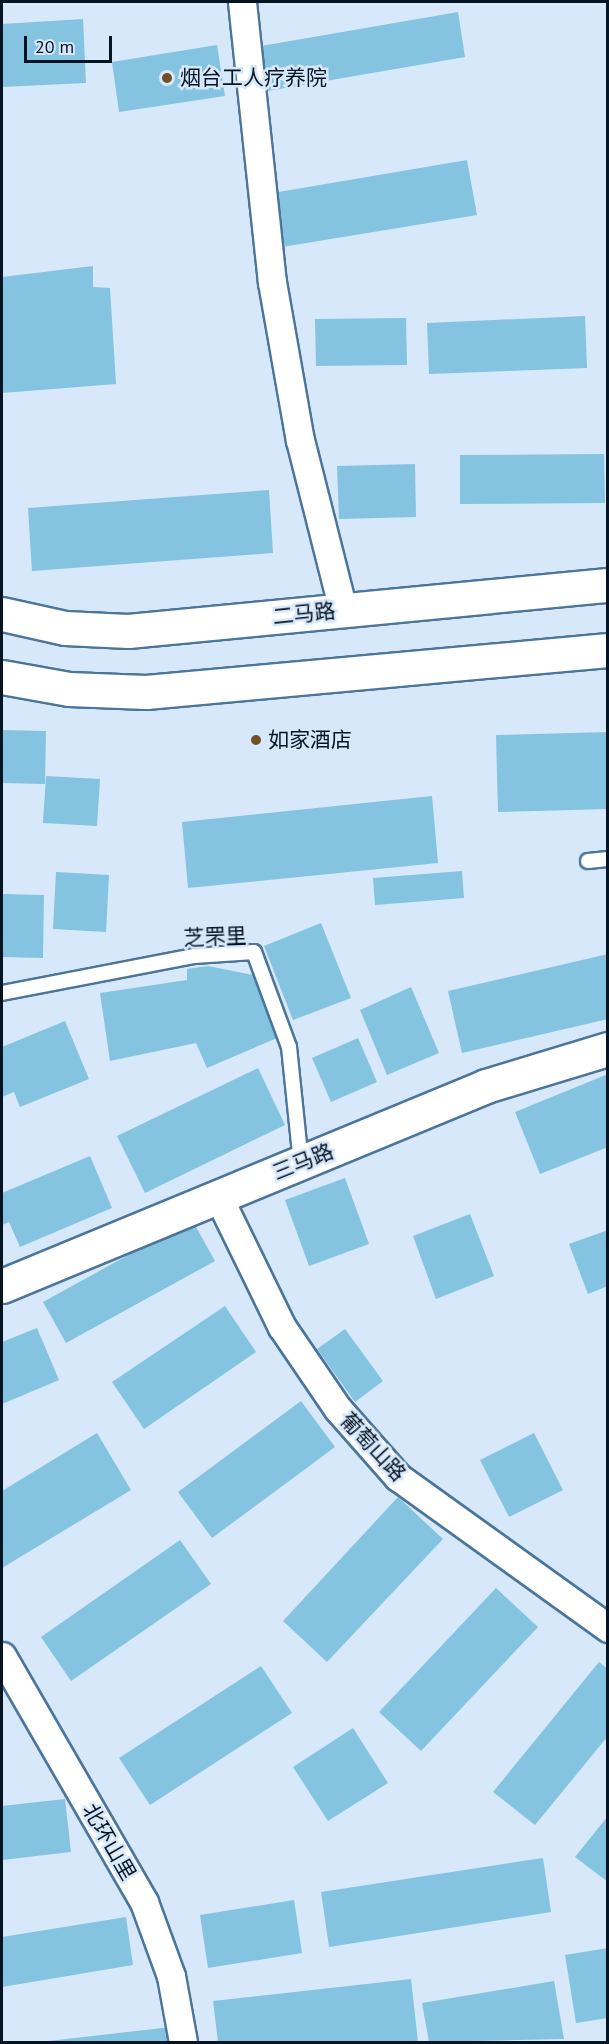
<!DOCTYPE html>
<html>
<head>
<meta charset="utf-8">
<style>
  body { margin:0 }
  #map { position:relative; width:609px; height:2044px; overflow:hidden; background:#d6e8fa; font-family:"PT Sans","Noto Sans SC",sans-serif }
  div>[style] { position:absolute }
  .building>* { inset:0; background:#84c4e1 }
  .roads { filter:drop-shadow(2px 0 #4b759b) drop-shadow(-2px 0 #4b759b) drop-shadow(0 2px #4b759b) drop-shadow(0 -2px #4b759b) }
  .lane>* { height:14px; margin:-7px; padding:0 7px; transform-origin:7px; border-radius:7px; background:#fff }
  .street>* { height:27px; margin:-13.5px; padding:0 13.5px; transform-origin:13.5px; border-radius:13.5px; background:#fff }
  .secondary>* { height:33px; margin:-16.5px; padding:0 16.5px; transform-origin:16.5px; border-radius:16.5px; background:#fff }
  .primary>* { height:33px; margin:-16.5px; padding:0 16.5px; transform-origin:16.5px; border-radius:16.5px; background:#fff }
  .dots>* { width:16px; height:16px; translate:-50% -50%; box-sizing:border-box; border:3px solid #d6e8fa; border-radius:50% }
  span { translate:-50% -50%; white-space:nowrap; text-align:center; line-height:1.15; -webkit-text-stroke:5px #d6e8fa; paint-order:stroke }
  .poi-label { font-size:21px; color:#041423 }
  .left { translate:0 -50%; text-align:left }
  .street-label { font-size:21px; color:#041423 }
  .frame { position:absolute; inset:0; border:3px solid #041423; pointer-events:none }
  .scale { position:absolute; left:24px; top:36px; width:88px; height:27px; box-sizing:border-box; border:3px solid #041423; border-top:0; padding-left:8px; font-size:18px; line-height:21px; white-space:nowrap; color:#041423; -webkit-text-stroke:4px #d6e8fa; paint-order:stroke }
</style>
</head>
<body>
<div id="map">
  <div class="building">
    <div style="clip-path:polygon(458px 12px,465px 57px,256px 93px,249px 48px)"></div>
    <div style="clip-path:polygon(83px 19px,86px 83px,2px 87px,2px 24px)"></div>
    <div style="clip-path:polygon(217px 45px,225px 96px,119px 112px,112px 62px)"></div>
    <div style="clip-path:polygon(467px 160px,477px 215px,276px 248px,267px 194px)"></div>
    <div style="clip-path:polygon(93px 266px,93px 287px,110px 288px,116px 384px,2px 393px,2px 277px)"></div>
    <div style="clip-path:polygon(585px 316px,587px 368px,429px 374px,427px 323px)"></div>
    <div style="clip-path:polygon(406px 318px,407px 365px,316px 366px,315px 319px)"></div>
    <div style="clip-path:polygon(604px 454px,605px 503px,460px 504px,460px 455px)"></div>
    <div style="clip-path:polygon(415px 464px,416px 517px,339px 519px,337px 466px)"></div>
    <div style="clip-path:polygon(269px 490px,273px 553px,32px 571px,28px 508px)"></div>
    <div style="clip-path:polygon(2px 730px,46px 731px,45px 784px,2px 783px)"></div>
    <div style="clip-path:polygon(608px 732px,608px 809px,498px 812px,496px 735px)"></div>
    <div style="clip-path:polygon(46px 776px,100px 779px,97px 826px,43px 823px)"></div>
    <div style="clip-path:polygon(432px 796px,438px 863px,188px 888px,182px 822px)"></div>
    <div style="clip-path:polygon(462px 871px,464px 898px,375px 905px,373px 878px)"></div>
    <div style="clip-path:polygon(56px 872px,109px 875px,106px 932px,53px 929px)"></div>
    <div style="clip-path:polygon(2px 894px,44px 895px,43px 958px,2px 957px)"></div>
    <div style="clip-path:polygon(321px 923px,351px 998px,293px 1020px,264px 946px)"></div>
    <div style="clip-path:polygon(608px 954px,608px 1019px,462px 1053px,448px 991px)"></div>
    <div style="clip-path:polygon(208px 966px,253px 975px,277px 1038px,207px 1068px,196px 1043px,110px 1061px,100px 993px,187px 980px,187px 969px)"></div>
    <div style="clip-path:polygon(411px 987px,439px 1053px,387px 1075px,360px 1010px)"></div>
    <div style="clip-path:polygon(65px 1021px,89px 1079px,20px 1107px,14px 1092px,2px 1097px,2px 1047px)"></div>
    <div style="clip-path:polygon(358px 1038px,377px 1082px,331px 1102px,312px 1058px)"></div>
    <div style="clip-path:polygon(258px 1068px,285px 1125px,145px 1193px,117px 1136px)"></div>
    <div style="clip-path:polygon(608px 1074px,608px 1147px,540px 1174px,515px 1112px)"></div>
    <div style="clip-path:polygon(90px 1156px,112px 1208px,20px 1247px,9px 1222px,2px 1225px,2px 1193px)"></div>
    <div style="clip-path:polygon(345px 1178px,369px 1244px,309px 1266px,285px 1200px)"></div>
    <div style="clip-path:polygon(470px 1214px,494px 1276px,436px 1299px,413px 1236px)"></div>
    <div style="clip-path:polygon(192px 1220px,215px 1261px,66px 1343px,43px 1302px)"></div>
    <div style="clip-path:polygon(608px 1230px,608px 1286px,588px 1294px,569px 1244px)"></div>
    <div style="clip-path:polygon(225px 1306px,256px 1352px,144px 1429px,112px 1382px)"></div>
    <div style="clip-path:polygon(37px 1328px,59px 1380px,2px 1404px,2px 1342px)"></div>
    <div style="clip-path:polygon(345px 1329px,383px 1381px,355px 1402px,317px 1349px)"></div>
    <div style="clip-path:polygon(301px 1401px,335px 1447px,212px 1538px,178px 1492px)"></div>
    <div style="clip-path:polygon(97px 1433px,131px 1490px,2px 1568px,2px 1491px)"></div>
    <div style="clip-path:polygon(534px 1433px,563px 1490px,509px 1517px,480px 1460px)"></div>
    <div style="clip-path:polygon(398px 1497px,443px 1539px,327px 1662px,283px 1621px)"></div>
    <div style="clip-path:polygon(180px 1540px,211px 1584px,71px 1681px,41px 1637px)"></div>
    <div style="clip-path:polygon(496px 1588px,538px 1627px,421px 1751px,379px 1712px)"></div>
    <div style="clip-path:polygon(599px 1662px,608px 1669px,608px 1736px,535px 1825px,493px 1792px)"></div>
    <div style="clip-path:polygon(261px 1666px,292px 1713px,150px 1805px,119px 1758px)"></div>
    <div style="clip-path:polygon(353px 1728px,388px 1783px,328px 1821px,293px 1767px)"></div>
    <div style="clip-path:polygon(65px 1799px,71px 1852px,2px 1860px,2px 1806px)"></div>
    <div style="clip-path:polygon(608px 1816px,608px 1882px,575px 1857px)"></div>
    <div style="clip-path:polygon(543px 1858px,551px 1912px,329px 1947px,321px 1892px)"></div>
    <div style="clip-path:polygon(294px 1900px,302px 1953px,208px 1968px,200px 1915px)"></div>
    <div style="clip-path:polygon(126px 1917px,133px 1965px,2px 1987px,2px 1937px)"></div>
    <div style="clip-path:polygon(608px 1948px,608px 2018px,576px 2023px,565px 1955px)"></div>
    <div style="clip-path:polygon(411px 1979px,418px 2042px,218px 2042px,213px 2001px)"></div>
    <div style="clip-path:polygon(554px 1981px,564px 2039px,429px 2042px,422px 2003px)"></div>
    <div style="clip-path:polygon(171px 2027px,173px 2042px,49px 2042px,49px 2041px)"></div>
  </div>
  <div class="roads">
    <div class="lane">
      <div style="left:588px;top:861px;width:20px;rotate:-6deg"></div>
      <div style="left:2px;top:993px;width:196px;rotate:-10.9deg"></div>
      <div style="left:194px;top:956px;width:60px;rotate:-3.8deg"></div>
      <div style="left:254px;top:952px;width:101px;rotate:69.8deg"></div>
      <div style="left:289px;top:1047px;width:117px;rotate:84.1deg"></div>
    </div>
    <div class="street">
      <div style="left:242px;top:2px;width:282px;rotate:83.9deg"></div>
      <div style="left:272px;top:282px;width:160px;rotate:80deg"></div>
      <div style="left:300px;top:440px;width:175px;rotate:75.8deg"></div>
      <div style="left:218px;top:1196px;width:146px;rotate:64deg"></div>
      <div style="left:282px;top:1327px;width:99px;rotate:55.7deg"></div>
      <div style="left:338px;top:1409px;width:91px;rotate:48.6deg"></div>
      <div style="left:398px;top:1477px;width:259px;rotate:35.7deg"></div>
      <div style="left:2px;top:1656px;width:284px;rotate:60deg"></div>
      <div style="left:144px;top:1902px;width:79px;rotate:70deg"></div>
      <div style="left:171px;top:1976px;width:67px;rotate:79.7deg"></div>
    </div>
    <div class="secondary">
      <div style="left:2px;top:1286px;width:524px;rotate:-22.45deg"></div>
      <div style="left:486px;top:1086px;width:127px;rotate:-16.9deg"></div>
    </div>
    <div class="primary">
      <div style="left:2px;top:614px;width:65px;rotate:12.5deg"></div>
      <div style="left:65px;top:628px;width:63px;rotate:2.7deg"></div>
      <div style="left:128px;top:631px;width:482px;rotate:-5.5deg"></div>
      <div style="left:2px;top:677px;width:68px;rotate:10.2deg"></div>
      <div style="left:69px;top:689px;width:77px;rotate:2.2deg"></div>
      <div style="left:146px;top:692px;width:464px;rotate:-5.2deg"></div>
    </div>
  </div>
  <div class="dots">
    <div style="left:167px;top:78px;background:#704e26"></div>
    <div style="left:256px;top:740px;background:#704e26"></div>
  </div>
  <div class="poi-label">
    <span class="left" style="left:180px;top:78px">烟台工人疗养院</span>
    <span class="left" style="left:268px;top:740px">如家酒店</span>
  </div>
  <div class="street-label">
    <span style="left:304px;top:614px;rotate:-6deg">二马路</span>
    <span style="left:215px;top:937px;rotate:-2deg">芝罘里</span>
    <span style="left:303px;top:1162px;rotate:-22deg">三马路</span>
    <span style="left:373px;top:1447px;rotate:47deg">葡萄山路</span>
    <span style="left:109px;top:1842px;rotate:60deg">北环山里</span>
  </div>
  <div class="frame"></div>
  <div class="scale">20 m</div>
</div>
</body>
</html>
